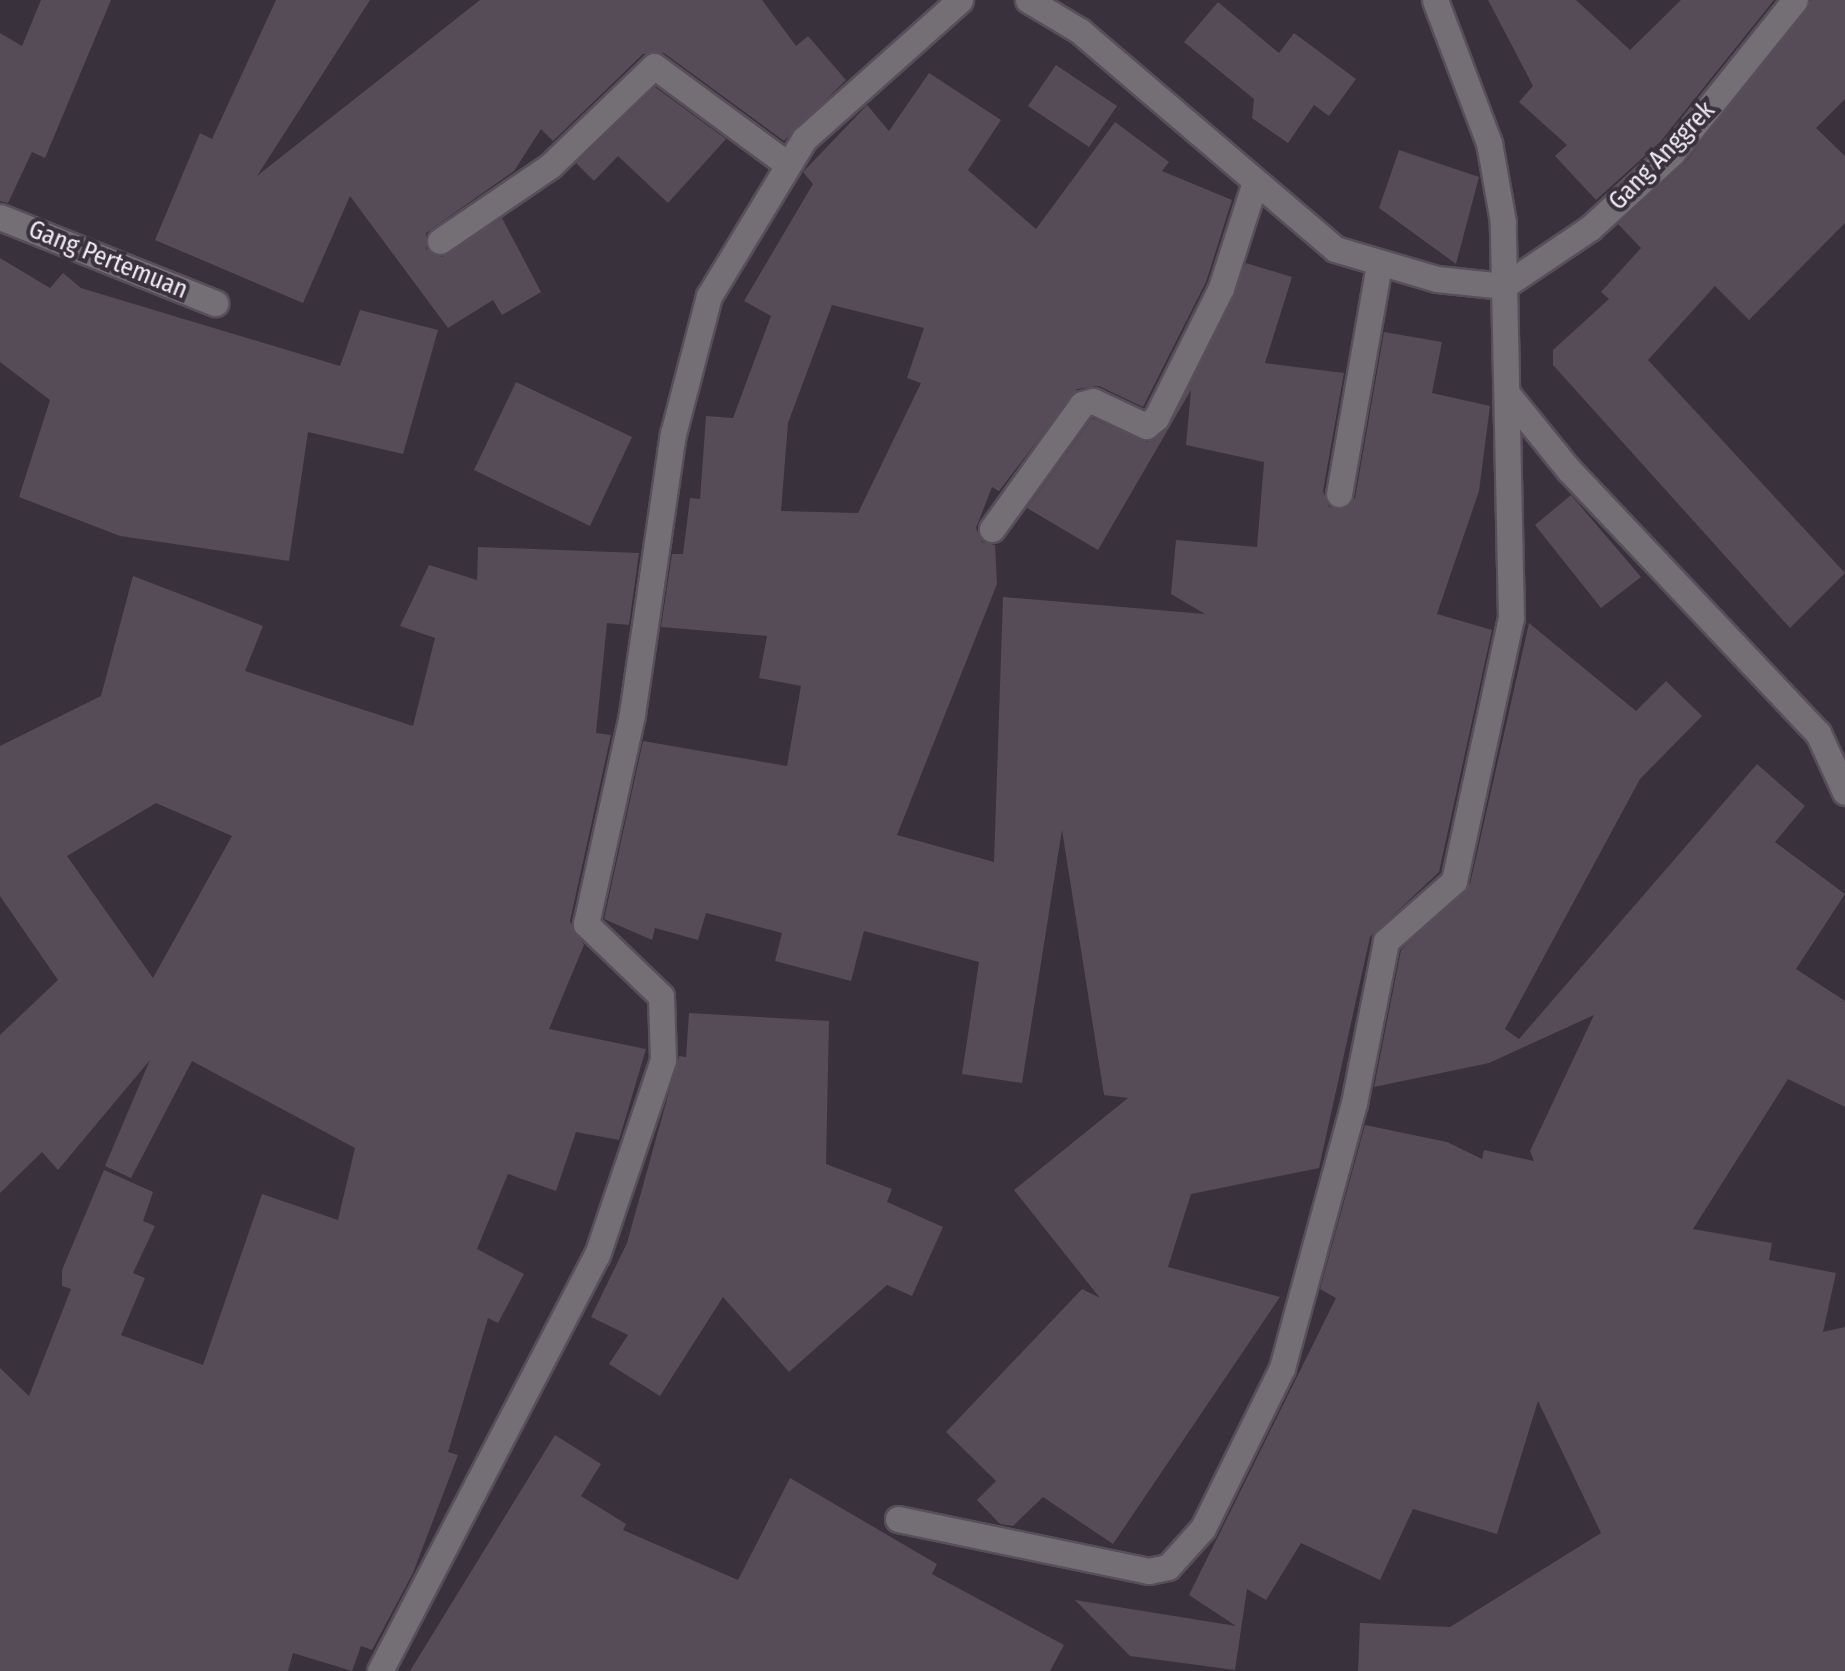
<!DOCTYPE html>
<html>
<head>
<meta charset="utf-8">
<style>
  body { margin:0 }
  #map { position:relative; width:1845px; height:1671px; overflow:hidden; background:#39313c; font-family:"Fira Sans Condensed",sans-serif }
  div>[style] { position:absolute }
  .building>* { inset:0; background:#554c57 }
  .roads { filter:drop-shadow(2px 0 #574f5a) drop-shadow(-2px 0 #574f5a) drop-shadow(0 2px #574f5a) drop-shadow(0 -2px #574f5a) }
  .service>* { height:25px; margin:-12.5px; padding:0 12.5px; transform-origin:12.5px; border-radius:12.5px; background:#746f75 }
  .minor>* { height:25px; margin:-12.5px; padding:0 12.5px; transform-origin:12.5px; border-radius:12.5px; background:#746f75 }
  span { translate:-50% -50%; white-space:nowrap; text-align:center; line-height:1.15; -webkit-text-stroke:8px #39313c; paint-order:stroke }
  .street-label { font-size:25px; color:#f3eef5 }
</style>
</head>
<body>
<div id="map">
  <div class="building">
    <div style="clip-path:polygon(41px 0,111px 0,45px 158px,32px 152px,8px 203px,0 201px,0 33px,22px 46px)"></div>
    <div style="clip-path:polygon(276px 0,370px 0,257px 176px,480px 0,762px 0,796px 46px,808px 36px,846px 80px,784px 141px,664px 53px,643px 54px,553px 141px,541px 129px,514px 171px,426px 233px,426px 249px,442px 257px,502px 218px,541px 292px,502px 315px,493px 300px,448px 328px,350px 196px,303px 303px,155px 240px,200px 133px,212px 139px)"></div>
    <div style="clip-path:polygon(1488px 0,1576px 0,1630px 50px,1681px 0,1774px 0,1660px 142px,1596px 200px,1555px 156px,1567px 145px,1519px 102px,1533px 86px)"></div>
    <div style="clip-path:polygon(1811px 0,1845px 0,1845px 99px,1816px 128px,1845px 156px,1845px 223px,1749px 320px,1715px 286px,1648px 360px,1845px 573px,1790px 628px,1553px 365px,1553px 350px,1609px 299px,1601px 292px,1641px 248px,1618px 224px,1685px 163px)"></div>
    <div style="clip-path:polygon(1218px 2px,1279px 53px,1294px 33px,1356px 79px,1329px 116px,1314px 105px,1288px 143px,1252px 118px,1254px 99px,1184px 42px)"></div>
    <div style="clip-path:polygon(1056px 65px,1117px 106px,1089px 147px,1028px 106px)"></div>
    <div style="clip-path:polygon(evenodd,929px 73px,1001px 120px,968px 170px,1036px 229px,1115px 122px,1169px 162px,1162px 171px,1232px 200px,1206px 282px,1143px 407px,1099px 386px,1077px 389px,999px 491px,992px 487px,976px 528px,982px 542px,995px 545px,997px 584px,897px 835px,994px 862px,1003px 597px,1205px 614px,1171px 594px,1176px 540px,1257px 547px,1264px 462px,1186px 445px,1191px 390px,1098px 550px,1027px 508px,1092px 418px,1147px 442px,1167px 430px,1246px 263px,1292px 277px,1265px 363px,1344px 373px,1323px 491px,1329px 507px,1344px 509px,1355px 498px,1384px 332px,1442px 342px,1432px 393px,1490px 406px,1479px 491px,1437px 614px,1492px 630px,1439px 872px,1370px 937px,1319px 1168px,1191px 1194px,1168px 1267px,1280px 1297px,1113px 1544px,1043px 1497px,1013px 1526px,1000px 1524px,977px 1500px,996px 1481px,946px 1432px,1082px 1289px,1100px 1298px,1014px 1190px,1128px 1098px,1104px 1095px,1062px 830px,1022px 1083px,962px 1074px,979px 962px,864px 931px,851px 981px,775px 961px,782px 933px,706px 913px,698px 940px,655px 928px,652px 940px,604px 919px,643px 741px,787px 766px,801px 686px,759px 678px,767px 636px,661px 627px,672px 554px,683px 554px,690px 498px,700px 499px,706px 416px,733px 418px,771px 316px,744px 301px,813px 184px,803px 172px,867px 105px,889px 131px,929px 73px,832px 305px,924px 328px,907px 378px,921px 383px,858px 513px,781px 511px,788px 423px,832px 305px)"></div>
    <div style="clip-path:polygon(655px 87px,726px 139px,668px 203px,618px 156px,594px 181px,576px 163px)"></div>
    <div style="clip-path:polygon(1399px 150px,1479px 177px,1456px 264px,1379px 208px)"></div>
    <div style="clip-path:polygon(0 258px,50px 288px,63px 273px,81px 288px,340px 366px,360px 310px,438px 330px,403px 454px,308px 432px,289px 561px,120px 536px,19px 497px,50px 400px,0 362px)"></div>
    <div style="clip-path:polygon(516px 382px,632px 437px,590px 526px,474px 470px)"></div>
    <div style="clip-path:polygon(1571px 495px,1641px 577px,1601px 608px,1535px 525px)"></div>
    <div style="clip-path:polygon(evenodd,478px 547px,639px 553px,629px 625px,607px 623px,596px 733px,611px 735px,570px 921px,584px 945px,549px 1029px,646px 1049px,619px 1140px,576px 1132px,556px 1191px,508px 1174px,477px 1249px,524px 1274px,498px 1323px,488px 1318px,448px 1452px,458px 1455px,413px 1573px,372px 1650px,361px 1646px,352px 1671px,293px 1653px,288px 1671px,0 1671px,0 1368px,29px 1396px,71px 1289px,62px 1286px,62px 1270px,104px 1170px,153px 1192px,143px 1221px,155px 1226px,133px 1273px,145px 1278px,121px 1335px,203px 1365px,262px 1194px,338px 1220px,355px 1148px,192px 1061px,131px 1178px,105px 1166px,150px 1060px,58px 1170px,42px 1152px,0 1193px,0 1035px,58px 980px,0 896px,0 746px,101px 696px,133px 576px,263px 626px,245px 671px,413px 726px,435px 638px,400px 626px,429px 565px,477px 580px,478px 547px,156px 803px,232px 836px,153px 978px,67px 856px,156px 803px)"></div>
    <div style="clip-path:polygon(1529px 623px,1636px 711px,1666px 681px,1702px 716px,1640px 779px,1505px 1029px,1519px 1039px,1757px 764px,1805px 806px,1775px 842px,1845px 894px,1796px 969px,1845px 1001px,1845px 1107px,1788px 1079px,1693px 1229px,1772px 1243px,1769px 1260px,1836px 1273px,1823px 1332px,1845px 1327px,1845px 1671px,1358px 1671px,1360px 1623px,1450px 1627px,1601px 1533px,1538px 1401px,1497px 1534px,1413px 1509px,1380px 1580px,1301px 1543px,1266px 1600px,1247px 1589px,1235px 1670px,1130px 1656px,1075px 1600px,1236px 1626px,1189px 1595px,1336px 1298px,1320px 1289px,1365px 1125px,1447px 1142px,1482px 1159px,1484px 1150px,1534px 1161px,1530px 1151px,1594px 1015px,1489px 1063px,1374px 1087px,1401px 950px,1470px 884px)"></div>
    <div style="clip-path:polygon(689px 1013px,829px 1021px,826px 1164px,892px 1189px,887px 1202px,943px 1227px,912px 1296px,887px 1285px,789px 1372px,723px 1297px,660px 1396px,609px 1364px,628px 1335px,591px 1317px,627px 1243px,679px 1056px,686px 1057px)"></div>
    <div style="clip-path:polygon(555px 1435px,601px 1464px,581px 1496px,626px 1524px,623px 1530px,738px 1580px,790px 1478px,937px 1564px,932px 1574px,1064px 1645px,1050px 1671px,410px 1671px)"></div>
  </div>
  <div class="roads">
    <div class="service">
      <div style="left:1509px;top:396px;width:95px;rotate:51deg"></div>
      <div style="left:1569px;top:470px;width:362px;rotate:46.6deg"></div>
      <div style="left:1818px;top:733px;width:65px;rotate:65.4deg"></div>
    </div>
    <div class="minor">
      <div style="left:1028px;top:0;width:61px;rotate:30.8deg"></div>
      <div style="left:1080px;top:31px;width:335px;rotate:40.5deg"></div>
      <div style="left:1335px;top:249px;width:106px;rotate:16.4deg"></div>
      <div style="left:1437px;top:279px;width:67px;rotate:6deg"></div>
      <div style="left:0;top:217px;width:232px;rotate:21.8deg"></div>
      <div style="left:440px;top:241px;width:133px;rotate:-34.3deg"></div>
      <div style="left:550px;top:166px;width:144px;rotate:-43.9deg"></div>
      <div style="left:654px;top:66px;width:165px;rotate:36.4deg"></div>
      <div style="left:1504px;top:286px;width:104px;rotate:-34deg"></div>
      <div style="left:1590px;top:228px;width:111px;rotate:-42.4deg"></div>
      <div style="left:1672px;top:153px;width:196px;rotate:-51.2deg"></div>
      <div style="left:1339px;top:494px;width:232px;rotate:-80.1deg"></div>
      <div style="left:992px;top:529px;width:154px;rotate:-54.2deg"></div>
      <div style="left:1082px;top:404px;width:11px;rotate:-15deg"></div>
      <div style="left:1093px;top:401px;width:59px;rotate:25.3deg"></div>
      <div style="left:1146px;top:426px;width:13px;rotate:-39deg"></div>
      <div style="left:1156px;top:418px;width:145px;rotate:-63.4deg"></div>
      <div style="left:1221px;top:288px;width:111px;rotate:-72.2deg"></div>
      <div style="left:898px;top:1519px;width:256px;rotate:11.7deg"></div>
      <div style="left:1149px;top:1571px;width:19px;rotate:-12deg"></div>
      <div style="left:1168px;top:1567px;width:52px;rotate:-48.1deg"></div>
      <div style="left:1203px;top:1528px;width:178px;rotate:-63.7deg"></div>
      <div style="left:1282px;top:1368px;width:275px;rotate:-74.8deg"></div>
      <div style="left:1354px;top:1103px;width:165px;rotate:-78.8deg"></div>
      <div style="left:1386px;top:941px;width:91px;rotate:-41.4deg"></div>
      <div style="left:1454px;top:881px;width:269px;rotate:-77.8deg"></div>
      <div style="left:1511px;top:618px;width:396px;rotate:-91.2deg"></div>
      <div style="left:1503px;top:222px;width:80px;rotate:-100deg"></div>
      <div style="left:1489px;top:143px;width:153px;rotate:-110.7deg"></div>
      <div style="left:380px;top:1671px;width:469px;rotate:-62.5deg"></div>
      <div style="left:597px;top:1255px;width:206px;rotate:-71.3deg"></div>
      <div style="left:663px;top:1060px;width:64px;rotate:-91.8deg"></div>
      <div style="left:661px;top:996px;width:104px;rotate:-136.2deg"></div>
      <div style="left:586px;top:924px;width:215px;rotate:-77.6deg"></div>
      <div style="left:632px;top:714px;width:283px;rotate:-81.7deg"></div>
      <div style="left:673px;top:434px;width:143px;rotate:-75.4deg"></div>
      <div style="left:709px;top:296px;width:184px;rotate:-58.8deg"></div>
      <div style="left:804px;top:139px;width:209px;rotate:-41.7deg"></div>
    </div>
  </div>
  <div class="street-label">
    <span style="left:1662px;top:156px;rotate:-46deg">Gang Anggrek</span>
    <span style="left:108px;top:260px;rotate:22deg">Gang Pertemuan</span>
  </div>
</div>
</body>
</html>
